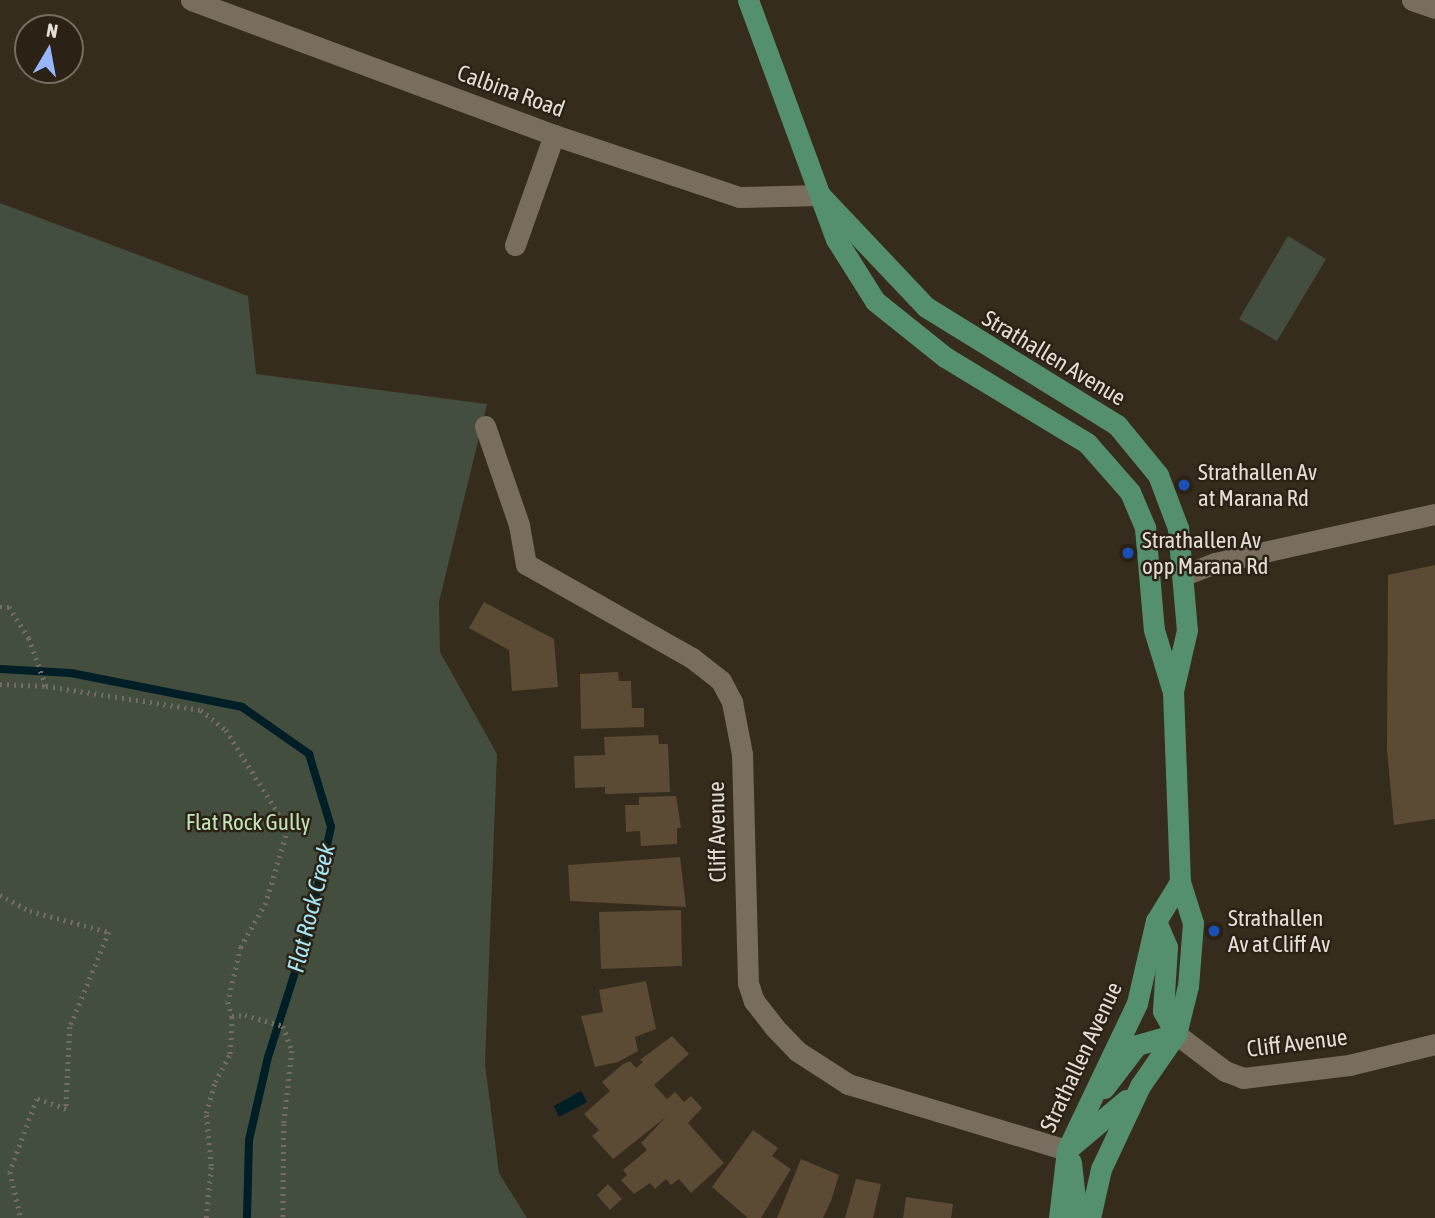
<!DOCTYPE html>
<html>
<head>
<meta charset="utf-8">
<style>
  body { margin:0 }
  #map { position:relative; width:1435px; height:1218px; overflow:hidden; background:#352c1e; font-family:"Asap Condensed",sans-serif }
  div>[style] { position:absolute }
  .green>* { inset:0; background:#434e3f }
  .water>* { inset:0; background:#001e25 }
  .stream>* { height:8px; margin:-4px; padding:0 4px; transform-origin:4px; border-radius:4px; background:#001e25 }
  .building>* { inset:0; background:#5b4a34 }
  .path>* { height:4.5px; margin-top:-2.25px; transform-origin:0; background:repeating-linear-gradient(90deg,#746c60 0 2px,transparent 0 7px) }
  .minor>* { height:21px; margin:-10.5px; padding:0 10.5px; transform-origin:10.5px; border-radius:10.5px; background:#786d5e }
  .major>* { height:21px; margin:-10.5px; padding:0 10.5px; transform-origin:10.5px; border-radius:10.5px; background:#55906e }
  .dots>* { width:19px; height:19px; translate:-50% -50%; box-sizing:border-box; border:4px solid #2b2215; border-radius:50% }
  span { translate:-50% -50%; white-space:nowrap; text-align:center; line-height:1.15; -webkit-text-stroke:5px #2b2215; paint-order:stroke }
  .street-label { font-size:23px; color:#e5ded6 }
  .poi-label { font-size:23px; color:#e5ded6 }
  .left { translate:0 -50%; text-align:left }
  .park-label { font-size:23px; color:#c1e5b8 }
  .water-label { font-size:24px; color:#a4e7f8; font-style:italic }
  .north { position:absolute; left:14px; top:14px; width:70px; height:70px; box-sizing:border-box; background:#2b2215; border:2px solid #756d62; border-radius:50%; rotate:10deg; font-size:19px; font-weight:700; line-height:28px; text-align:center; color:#e5ded6 }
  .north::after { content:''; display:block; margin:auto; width:24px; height:32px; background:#98b6fd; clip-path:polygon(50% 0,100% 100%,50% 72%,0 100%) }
</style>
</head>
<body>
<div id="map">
  <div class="green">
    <div style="clip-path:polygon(0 203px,248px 296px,256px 374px,487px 404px,439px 602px,440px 652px,497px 754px,485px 1064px,499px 1173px,527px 1218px,0 1218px)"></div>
    <div style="clip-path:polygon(1288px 236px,1326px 259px,1277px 341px,1239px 319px)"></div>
  </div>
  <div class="water">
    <div style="clip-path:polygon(581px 1091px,587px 1102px,559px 1117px,554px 1106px)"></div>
  </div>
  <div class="stream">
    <div style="left:0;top:669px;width:71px;rotate:3.2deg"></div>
    <div style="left:71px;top:673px;width:174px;rotate:11.2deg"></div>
    <div style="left:242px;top:707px;width:82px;rotate:35deg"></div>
    <div style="left:309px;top:754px;width:76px;rotate:73.2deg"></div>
    <div style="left:331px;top:827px;width:103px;rotate:102.3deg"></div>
    <div style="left:309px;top:928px;width:135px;rotate:107.6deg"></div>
    <div style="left:268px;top:1057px;width:85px;rotate:102.9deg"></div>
    <div style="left:249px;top:1140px;width:78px;rotate:91.5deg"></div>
  </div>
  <div class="building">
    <div style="clip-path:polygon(1435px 565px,1435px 819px,1394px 825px,1387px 750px,1388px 575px)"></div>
    <div style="clip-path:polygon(484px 602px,554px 639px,558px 687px,512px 691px,509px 650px,469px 628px)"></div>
    <div style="clip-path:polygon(618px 672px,619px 681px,631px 681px,632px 708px,644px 708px,644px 727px,581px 729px,580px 674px)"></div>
    <div style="clip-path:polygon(658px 735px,659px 744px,668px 744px,670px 792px,605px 794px,605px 787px,575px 788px,574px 756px,605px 755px,604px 737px)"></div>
    <div style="clip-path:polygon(676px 796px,681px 828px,677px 828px,677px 844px,641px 846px,640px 831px,626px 832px,625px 805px,639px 805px,639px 797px)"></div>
    <div style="clip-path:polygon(680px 857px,686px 907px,570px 901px,568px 865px)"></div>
    <div style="clip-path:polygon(681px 910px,682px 966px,601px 969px,599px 912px)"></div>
    <div style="clip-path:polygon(646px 981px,656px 1029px,635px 1037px,638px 1051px,618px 1062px,595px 1067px,581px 1016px,603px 1012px,599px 990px)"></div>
    <div style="clip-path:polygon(672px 1036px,689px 1054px,654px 1085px,667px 1099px,675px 1092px,684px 1102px,691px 1096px,702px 1108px,688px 1123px,724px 1163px,691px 1193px,679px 1179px,671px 1185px,666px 1179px,655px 1189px,650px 1183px,634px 1194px,621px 1180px,627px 1175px,623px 1170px,647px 1150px,641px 1143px,666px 1117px,613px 1159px,592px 1136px,599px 1130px,584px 1114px,610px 1091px,602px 1082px,623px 1064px,630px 1061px,636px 1068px,643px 1062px,640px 1060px)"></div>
    <div style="clip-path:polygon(753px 1130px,778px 1148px,772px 1156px,791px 1169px,761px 1218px,748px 1218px,712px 1187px)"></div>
    <div style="clip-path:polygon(801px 1159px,839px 1175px,831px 1201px,823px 1218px,777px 1218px)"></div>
    <div style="clip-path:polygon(856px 1179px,881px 1184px,873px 1218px,845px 1218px)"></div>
    <div style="clip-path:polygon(608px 1184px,622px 1199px,610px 1210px,597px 1195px)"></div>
    <div style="clip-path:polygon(906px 1197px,953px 1204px,951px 1218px,903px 1218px)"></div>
  </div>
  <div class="path">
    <div style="left:0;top:607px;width:9px"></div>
    <div style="left:9px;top:607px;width:37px;rotate:57deg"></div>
    <div style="left:29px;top:638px;width:51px;rotate:70.5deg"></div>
    <div style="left:0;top:684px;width:46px;rotate:2.5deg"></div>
    <div style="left:46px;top:686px;width:157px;rotate:8.8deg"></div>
    <div style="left:201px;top:710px;width:32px;rotate:39deg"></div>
    <div style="left:226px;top:730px;width:117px;rotate:57.9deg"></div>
    <div style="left:288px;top:829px;width:77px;rotate:106.6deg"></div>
    <div style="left:266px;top:903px;width:51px;rotate:119.6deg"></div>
    <div style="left:241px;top:947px;width:57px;rotate:103.3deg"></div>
    <div style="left:228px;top:1002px;width:15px;rotate:74deg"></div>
    <div style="left:232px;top:1016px;width:13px;rotate:-4deg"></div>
    <div style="left:245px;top:1015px;width:40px;rotate:16deg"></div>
    <div style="left:283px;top:1026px;width:27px;rotate:70deg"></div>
    <div style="left:292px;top:1051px;width:73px;rotate:96.3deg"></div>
    <div style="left:284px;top:1124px;width:94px;rotate:90.6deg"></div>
    <div style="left:0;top:895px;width:34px;rotate:28deg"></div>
    <div style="left:30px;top:911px;width:82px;rotate:14.9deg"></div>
    <div style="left:109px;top:932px;width:103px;rotate:112.3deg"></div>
    <div style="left:70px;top:1027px;width:82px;rotate:92.8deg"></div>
    <div style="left:66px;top:1109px;width:31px;rotate:-161deg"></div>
    <div style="left:37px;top:1099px;width:78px;rotate:110.3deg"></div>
    <div style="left:10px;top:1172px;width:47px;rotate:76.6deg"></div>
    <div style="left:206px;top:1218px;width:52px;rotate:-84.5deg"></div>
    <div style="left:211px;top:1166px;width:53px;rotate:-95.4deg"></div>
    <div style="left:206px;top:1113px;width:32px;rotate:-74deg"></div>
    <div style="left:215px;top:1082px;width:32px;rotate:-62deg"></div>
    <div style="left:230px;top:1054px;width:38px;rotate:-87deg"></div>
  </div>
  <div class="minor">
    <div style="left:191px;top:0;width:387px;rotate:20.4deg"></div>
    <div style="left:554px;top:135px;width:195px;rotate:18.5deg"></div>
    <div style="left:739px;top:197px;width:81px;rotate:-1.4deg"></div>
    <div style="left:1412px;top:0;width:24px;rotate:19deg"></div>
    <div style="left:515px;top:245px;width:117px;rotate:-70.5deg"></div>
    <div style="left:485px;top:426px;width:105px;rotate:71deg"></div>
    <div style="left:519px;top:525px;width:40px;rotate:80deg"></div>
    <div style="left:526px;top:564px;width:191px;rotate:29.5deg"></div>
    <div style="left:692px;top:658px;width:37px;rotate:38deg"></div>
    <div style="left:721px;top:681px;width:24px;rotate:62deg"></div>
    <div style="left:732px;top:702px;width:53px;rotate:79.1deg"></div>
    <div style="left:742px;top:754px;width:229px;rotate:88.5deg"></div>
    <div style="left:748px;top:983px;width:19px;rotate:72deg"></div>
    <div style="left:754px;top:1001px;width:33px;rotate:52deg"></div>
    <div style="left:774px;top:1027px;width:33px;rotate:46deg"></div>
    <div style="left:797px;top:1051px;width:61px;rotate:32.9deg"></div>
    <div style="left:848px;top:1084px;width:229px;rotate:16.8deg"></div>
    <div style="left:1184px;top:575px;width:33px;rotate:-21deg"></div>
    <div style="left:1215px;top:563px;width:225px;rotate:-12.6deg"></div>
    <div style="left:1176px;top:1034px;width:61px;rotate:37.1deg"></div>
    <div style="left:1225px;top:1071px;width:19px;rotate:21deg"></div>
    <div style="left:1243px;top:1078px;width:107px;rotate:-7deg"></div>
    <div style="left:1349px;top:1065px;width:89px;rotate:-13.7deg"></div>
  </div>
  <div class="major">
    <div style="left:748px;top:0;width:255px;rotate:69.8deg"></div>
    <div style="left:836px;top:239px;width:73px;rotate:57.8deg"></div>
    <div style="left:875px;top:301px;width:90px;rotate:38.7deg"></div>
    <div style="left:945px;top:357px;width:166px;rotate:31.2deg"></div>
    <div style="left:1087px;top:443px;width:65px;rotate:48.7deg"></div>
    <div style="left:1130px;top:492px;width:39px;rotate:67deg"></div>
    <div style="left:1145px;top:528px;width:102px;rotate:85deg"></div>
    <div style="left:1154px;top:630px;width:62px;rotate:73deg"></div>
    <div style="left:820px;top:195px;width:154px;rotate:46.6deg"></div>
    <div style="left:926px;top:307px;width:225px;rotate:31.7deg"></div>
    <div style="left:1117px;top:425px;width:65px;rotate:50.6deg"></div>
    <div style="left:1158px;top:475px;width:57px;rotate:69.3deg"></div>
    <div style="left:1178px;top:528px;width:102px;rotate:85deg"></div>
    <div style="left:1187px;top:630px;width:63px;rotate:102.9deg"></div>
    <div style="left:1173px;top:691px;width:191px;rotate:87.9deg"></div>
    <div style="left:1180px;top:882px;width:43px;rotate:72.4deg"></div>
    <div style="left:1193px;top:923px;width:63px;rotate:94.5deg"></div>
    <div style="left:1188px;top:986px;width:49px;rotate:104deg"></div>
    <div style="left:1176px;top:1034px;width:63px;rotate:124.7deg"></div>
    <div style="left:1140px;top:1086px;width:92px;rotate:115.2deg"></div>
    <div style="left:1101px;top:1169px;width:50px;rotate:102.7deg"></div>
    <div style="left:1156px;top:921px;width:28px;rotate:67deg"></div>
    <div style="left:1167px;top:947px;width:64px;rotate:93.6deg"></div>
    <div style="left:1163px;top:1011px;width:26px;rotate:61deg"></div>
    <div style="left:1104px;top:1088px;width:54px;rotate:-52.5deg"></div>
    <div style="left:1137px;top:1045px;width:41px;rotate:-15.8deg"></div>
    <div style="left:1068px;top:1149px;width:76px;rotate:-40.2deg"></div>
    <div style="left:1071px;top:1162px;width:56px;rotate:83.9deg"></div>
    <div style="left:1059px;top:1218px;width:68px;rotate:-83.3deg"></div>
    <div style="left:1067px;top:1150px;width:163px;rotate:-64.5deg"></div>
    <div style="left:1137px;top:1003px;width:84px;rotate:-77deg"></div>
    <div style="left:1156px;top:921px;width:46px;rotate:-58.4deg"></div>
  </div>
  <div class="dots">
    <div style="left:1184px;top:485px;background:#1a4fb4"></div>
    <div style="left:1128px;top:553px;background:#1a4fb4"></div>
    <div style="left:1214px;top:931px;background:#1a4fb4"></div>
  </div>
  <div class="street-label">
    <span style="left:511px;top:91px;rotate:20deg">Calbina Road</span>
    <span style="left:1054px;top:358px;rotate:31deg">Strathallen Avenue</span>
    <span style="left:717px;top:832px;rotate:-91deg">Cliff Avenue</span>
    <span style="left:1297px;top:1043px;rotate:-7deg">Cliff Avenue</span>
    <span style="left:1081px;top:1057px;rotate:-65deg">Strathallen Avenue</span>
  </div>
  <div class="poi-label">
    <span class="left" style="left:1198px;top:485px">Strathallen Av<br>at Marana Rd</span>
    <span class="left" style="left:1142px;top:553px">Strathallen Av<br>opp Marana Rd</span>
    <span class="left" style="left:1228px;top:931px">Strathallen<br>Av at Cliff Av</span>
  </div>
  <div class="park-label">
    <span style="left:248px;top:822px">Flat Rock Gully</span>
  </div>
  <div class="water-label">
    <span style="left:311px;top:908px;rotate:-76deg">Flat Rock Creek</span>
  </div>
  <div class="north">N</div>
</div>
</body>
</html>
